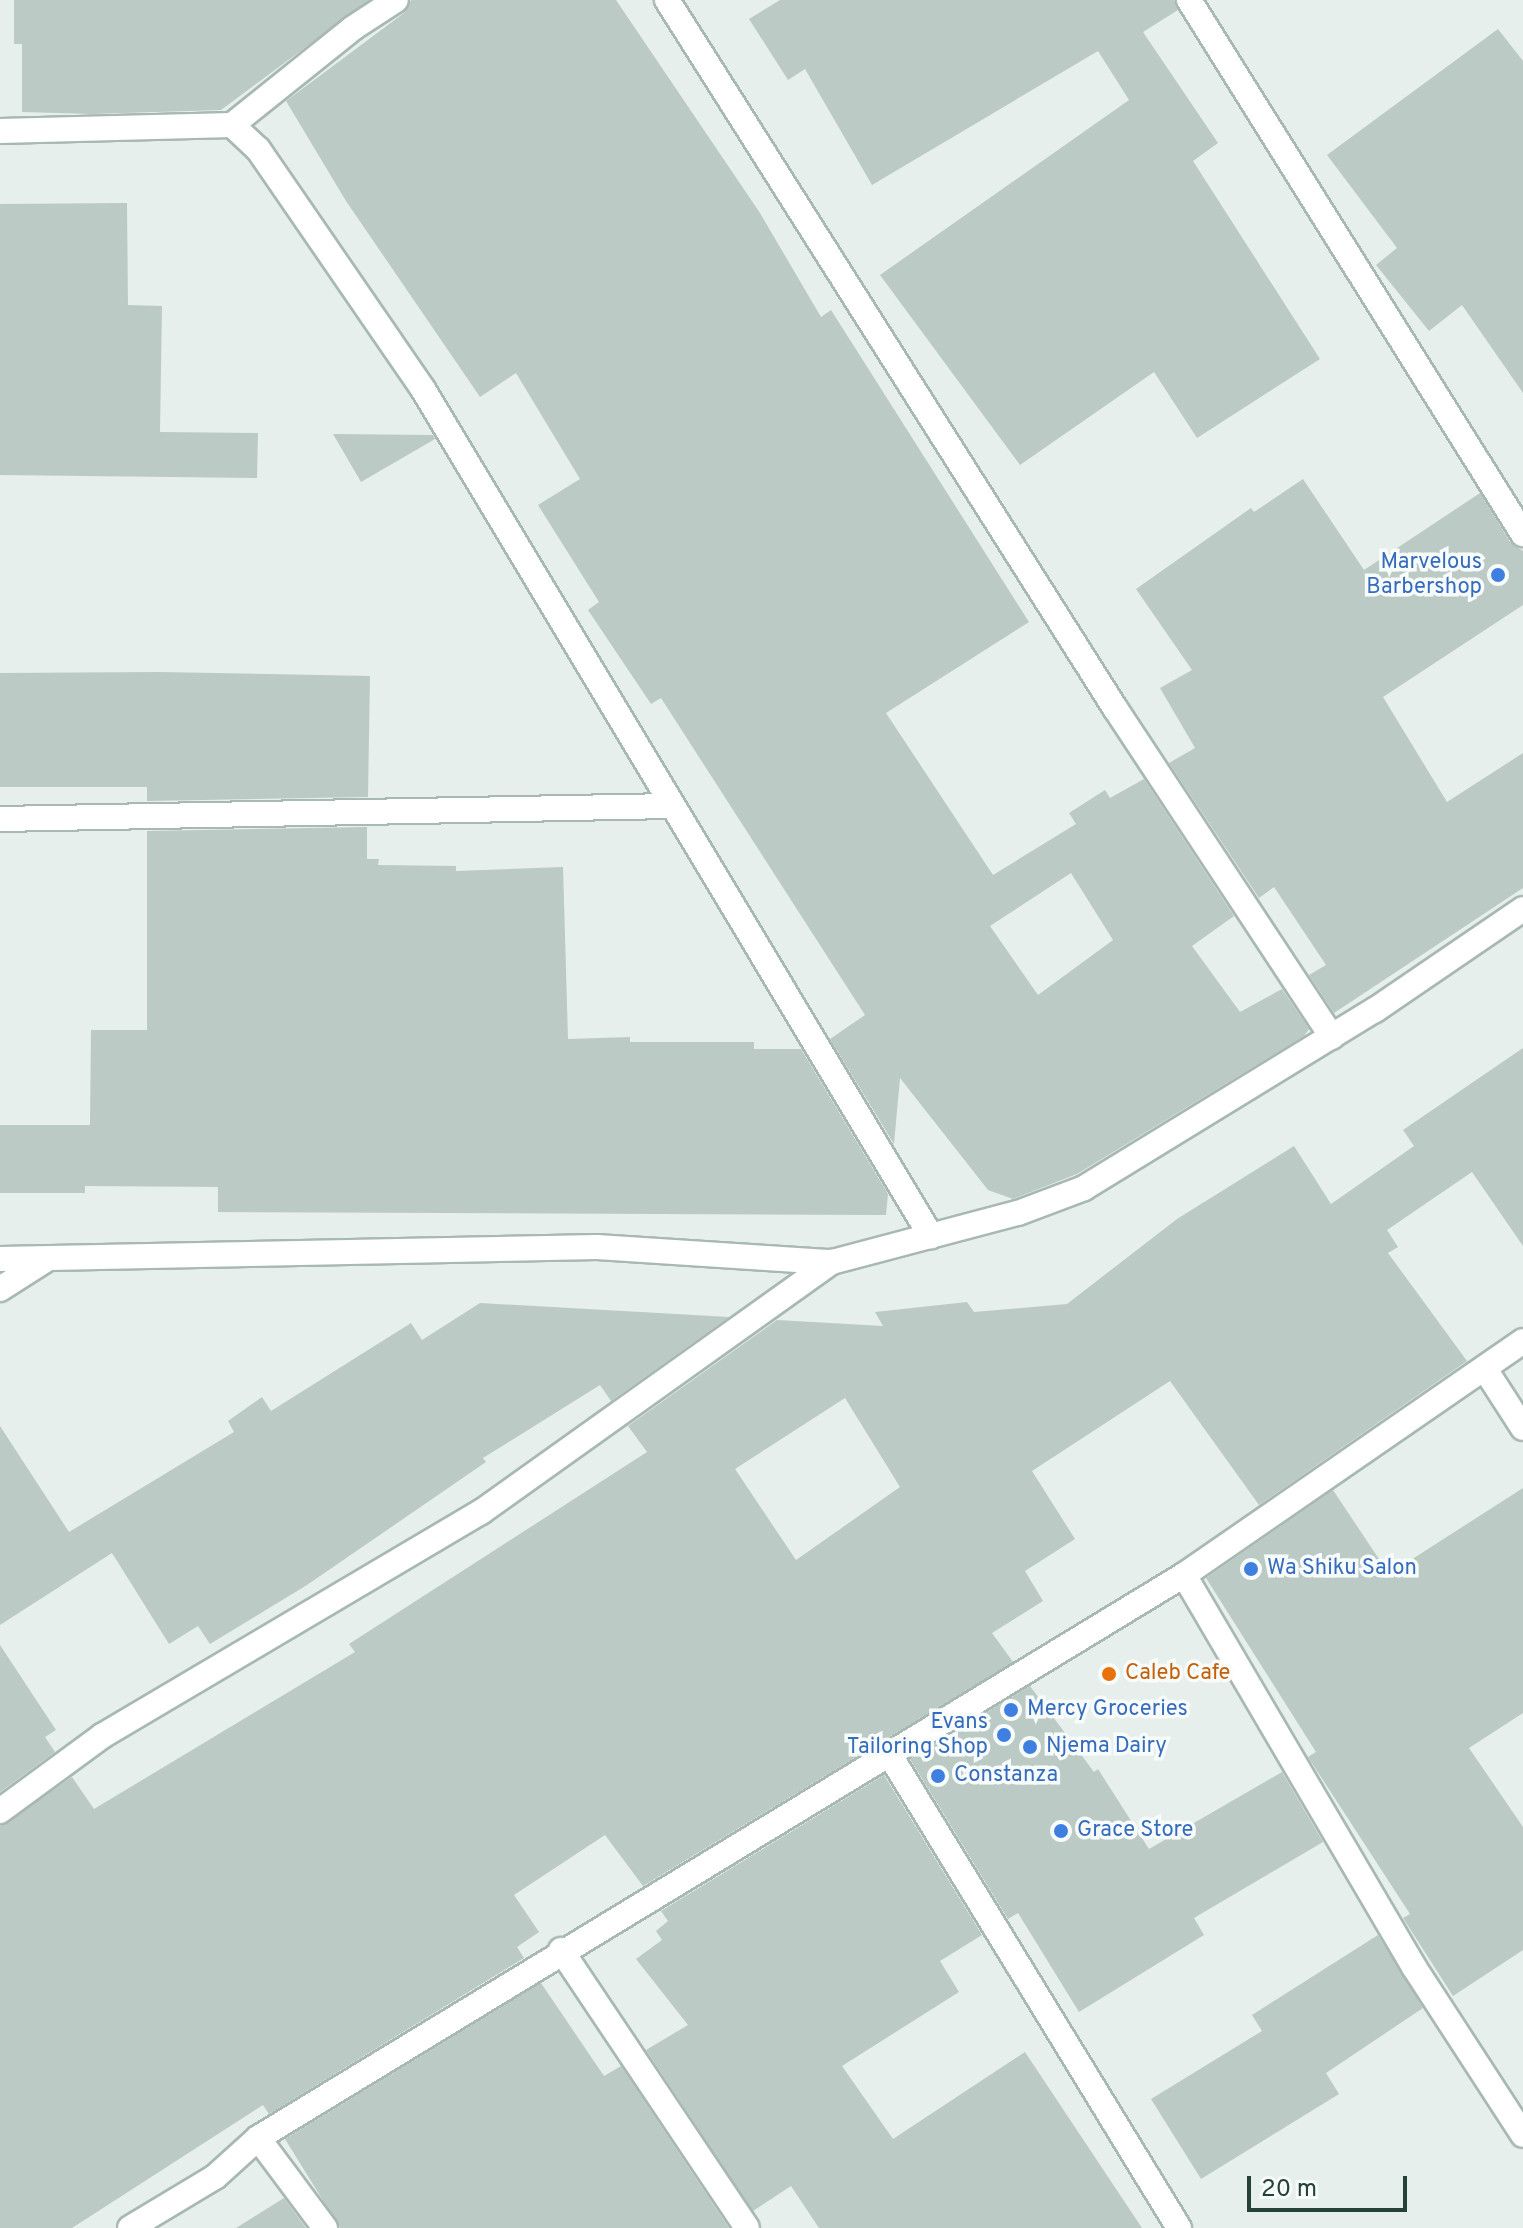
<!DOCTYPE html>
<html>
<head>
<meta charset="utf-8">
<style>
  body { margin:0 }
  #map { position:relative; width:1523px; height:2228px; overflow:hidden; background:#e6efeb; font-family:Overpass,sans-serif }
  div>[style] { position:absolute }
  .building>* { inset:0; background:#bbcac4 }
  .roads { filter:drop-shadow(2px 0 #a8b8b2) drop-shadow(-2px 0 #a8b8b2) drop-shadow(0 2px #a8b8b2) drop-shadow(0 -2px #a8b8b2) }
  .street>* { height:24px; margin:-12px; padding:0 12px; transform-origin:12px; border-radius:12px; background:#fff }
  .dots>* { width:22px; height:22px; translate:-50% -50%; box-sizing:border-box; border:4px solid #f7fbf9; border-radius:50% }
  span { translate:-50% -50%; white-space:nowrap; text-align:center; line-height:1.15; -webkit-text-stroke:7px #f7fbf9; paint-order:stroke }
  .shop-label { font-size:22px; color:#366cbe }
  .right { translate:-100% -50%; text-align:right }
  .left { translate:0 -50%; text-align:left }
  .food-label { font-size:22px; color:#c56008 }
  .scale { position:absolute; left:1247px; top:2176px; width:160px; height:36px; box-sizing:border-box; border:4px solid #24423a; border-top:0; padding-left:10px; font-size:24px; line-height:28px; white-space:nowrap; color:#24423a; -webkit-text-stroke:6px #f7fbf9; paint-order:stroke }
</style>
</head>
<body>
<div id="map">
  <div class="building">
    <div style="clip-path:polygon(14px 0,369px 0,221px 110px,92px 114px,22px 112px,22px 44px,14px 44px)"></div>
    <div style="clip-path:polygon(evenodd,411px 0,616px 0,760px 213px,821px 317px,831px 310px,1029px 622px,886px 713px,993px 875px,1076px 824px,1069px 813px,1105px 790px,1110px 798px,1144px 779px,1234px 916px,1192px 946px,1240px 1012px,1282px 989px,1309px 1029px,1304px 1036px,1077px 1174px,1013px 1199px,988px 1190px,900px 1078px,894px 1144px,830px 1039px,865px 1015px,661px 698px,651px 704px,588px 610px,599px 602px,538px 505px,580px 479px,516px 373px,480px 397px,346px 201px,286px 101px,404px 13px,411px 0,1071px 873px,1113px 940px,1038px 995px,990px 926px,1071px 873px)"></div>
    <div style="clip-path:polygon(780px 0,1174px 0,1178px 10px,1143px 32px,1218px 143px,1193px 161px,1320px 359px,1197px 438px,1154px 372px,1020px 465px,880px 275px,1129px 100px,1098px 51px,872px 185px,805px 69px,788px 80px,749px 19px)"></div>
    <div style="clip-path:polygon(1498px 29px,1523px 61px,1523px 393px,1462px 305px,1429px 331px,1376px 265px,1397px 248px,1327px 155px)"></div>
    <div style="clip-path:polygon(127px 203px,128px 305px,162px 306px,160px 432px,258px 433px,257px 478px,0 475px,0 204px)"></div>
    <div style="clip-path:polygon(333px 434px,433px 435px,435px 439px,361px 482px)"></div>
    <div style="clip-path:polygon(1303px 479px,1364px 570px,1480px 493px,1510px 542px,1523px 551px,1523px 605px,1383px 697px,1447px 802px,1523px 753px,1523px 888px,1334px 1013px,1309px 975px,1326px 965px,1274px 887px,1259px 898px,1169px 763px,1195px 748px,1160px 688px,1192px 670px,1136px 589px,1251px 508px,1254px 512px)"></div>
    <div style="clip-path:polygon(159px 672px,370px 676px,368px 797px,147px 801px,147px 787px,0 787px,0 673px)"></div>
    <div style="clip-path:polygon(367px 827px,367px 859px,379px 859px,378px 865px,456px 866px,456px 871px,563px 867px,568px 1039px,630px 1037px,630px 1042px,754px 1042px,754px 1049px,801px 1049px,888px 1194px,886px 1215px,218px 1212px,218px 1187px,85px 1186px,85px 1193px,0 1193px,0 1125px,90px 1125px,91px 1030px,147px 1030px,147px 831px)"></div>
    <div style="clip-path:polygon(evenodd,1523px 1048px,1523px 1246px,1472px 1172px,1387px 1230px,1398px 1247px,1388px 1253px,1467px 1361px,1259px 1505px,1170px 1381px,1032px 1471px,1075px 1539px,1025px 1571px,1043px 1601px,992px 1633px,1013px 1662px,643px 1886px,605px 1835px,514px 1895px,539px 1932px,517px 1947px,524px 1958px,269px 2114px,263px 2105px,72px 2228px,0 2228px,0 1826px,72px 1777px,94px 1809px,355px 1652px,349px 1644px,647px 1452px,628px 1426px,777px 1320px,883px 1326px,875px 1312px,967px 1302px,974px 1312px,1067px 1304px,1177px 1219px,1294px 1146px,1331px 1204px,1414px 1146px,1403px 1130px,1523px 1048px,845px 1398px,900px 1487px,796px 1560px,735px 1469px,845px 1398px)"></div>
    <div style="clip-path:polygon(480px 1303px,729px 1317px,611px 1401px,600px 1385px,483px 1458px,486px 1462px,307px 1585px,210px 1644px,198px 1626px,169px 1644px,112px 1553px,0 1625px,0 1426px,69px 1532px,234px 1432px,228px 1421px,262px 1397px,271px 1411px,411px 1323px,422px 1340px)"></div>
    <div style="clip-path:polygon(1523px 1488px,1523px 1713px,1469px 1748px,1523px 1827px,1523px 1950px,1453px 1996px,1403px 1918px,1410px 1914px,1308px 1757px,1316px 1752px,1206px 1578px,1333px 1490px,1389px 1574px)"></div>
    <div style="clip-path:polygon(0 1645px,56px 1730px,45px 1737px,55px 1752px,0 1792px)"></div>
    <div style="clip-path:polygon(1030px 1686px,1094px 1772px,1098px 1769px,1149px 1849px,1282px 1772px,1323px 1842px,1194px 1918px,1204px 1935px,1079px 2012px,1018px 1913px,1008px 1919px,910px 1759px)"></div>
    <div style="clip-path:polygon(884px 1775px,982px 1935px,940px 1961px,959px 1992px,842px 2066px,893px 2139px,1025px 2052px,1142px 2228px,819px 2228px,791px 2186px,753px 2211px,646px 2050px,688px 2025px,636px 1959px,662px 1940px,656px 1931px,668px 1921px,661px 1911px)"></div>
    <div style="clip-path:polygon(1378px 1935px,1423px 2008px,1326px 2073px,1339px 2094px,1201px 2179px,1151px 2099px,1262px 2031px,1252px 2015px)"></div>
    <div style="clip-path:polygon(541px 1983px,604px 2076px,621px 2066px,729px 2228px,340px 2228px,285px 2139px)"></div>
    <div style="clip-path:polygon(284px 2198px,306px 2228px,236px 2228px)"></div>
  </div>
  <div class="roads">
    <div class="street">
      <div style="left:667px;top:0;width:838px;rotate:57.68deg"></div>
      <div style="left:1115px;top:708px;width:394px;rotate:56.6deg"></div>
      <div style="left:1189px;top:0;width:630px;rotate:57.98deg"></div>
      <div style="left:232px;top:125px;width:155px;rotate:-38.7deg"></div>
      <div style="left:353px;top:28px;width:51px;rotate:-33.1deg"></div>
      <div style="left:0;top:131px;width:232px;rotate:-1.5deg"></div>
      <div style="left:232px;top:125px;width:35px;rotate:43deg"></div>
      <div style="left:258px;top:149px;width:291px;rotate:55.5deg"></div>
      <div style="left:423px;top:389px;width:988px;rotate:59.05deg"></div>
      <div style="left:0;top:819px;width:672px;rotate:-1.11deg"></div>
      <div style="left:0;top:1259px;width:597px;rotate:-1.15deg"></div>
      <div style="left:597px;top:1247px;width:235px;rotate:3.7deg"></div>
      <div style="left:832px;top:1262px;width:192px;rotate:-14.8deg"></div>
      <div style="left:1018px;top:1213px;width:71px;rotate:-20.7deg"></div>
      <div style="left:1084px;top:1188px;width:341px;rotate:-31.5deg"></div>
      <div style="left:1375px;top:1010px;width:179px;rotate:-34.3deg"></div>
      <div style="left:0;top:1289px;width:52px;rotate:-32.5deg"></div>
      <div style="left:1485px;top:1369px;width:70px;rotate:57.2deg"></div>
      <div style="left:1184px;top:1575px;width:454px;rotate:59.6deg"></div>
      <div style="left:1414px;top:1967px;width:200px;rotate:57deg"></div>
      <div style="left:888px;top:1752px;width:558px;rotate:58.56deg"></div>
      <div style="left:0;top:1811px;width:127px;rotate:-36.3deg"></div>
      <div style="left:102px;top:1736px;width:440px;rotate:-30.6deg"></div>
      <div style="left:481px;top:1512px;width:431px;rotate:-35.5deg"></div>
      <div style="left:561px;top:1950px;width:334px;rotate:56.2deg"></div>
      <div style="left:258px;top:2138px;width:112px;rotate:53.3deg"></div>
      <div style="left:130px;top:2228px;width:99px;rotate:-31deg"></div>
      <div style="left:215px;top:2177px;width:58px;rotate:-42.2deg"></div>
      <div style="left:258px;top:2138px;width:1084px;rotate:-31.3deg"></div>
      <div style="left:1184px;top:1575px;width:412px;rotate:-34.6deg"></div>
    </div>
  </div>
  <div class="dots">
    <div style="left:1498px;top:575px;background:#3f7fe0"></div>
    <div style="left:1251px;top:1569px;background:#3f7fe0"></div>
    <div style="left:1109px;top:1674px;background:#e8710a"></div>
    <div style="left:1011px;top:1710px;background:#3f7fe0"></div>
    <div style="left:1004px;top:1735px;background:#3f7fe0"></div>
    <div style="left:1030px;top:1747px;background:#3f7fe0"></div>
    <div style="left:938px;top:1776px;background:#3f7fe0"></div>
    <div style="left:1061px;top:1831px;background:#3f7fe0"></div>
  </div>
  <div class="shop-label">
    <span class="right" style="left:1482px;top:575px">Marvelous<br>Barbershop</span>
    <span class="left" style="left:1267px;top:1569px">Wa Shiku Salon</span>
    <span class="left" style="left:1027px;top:1710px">Mercy Groceries</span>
    <span class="right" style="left:988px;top:1735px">Evans<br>Tailoring Shop</span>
    <span class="left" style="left:1046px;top:1747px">Njema Dairy</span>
    <span class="left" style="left:954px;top:1776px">Constanza</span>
    <span class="left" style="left:1077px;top:1831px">Grace Store</span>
  </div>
  <div class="food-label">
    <span class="left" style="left:1125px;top:1674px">Caleb Cafe</span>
  </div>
  <div class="scale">20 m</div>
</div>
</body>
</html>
